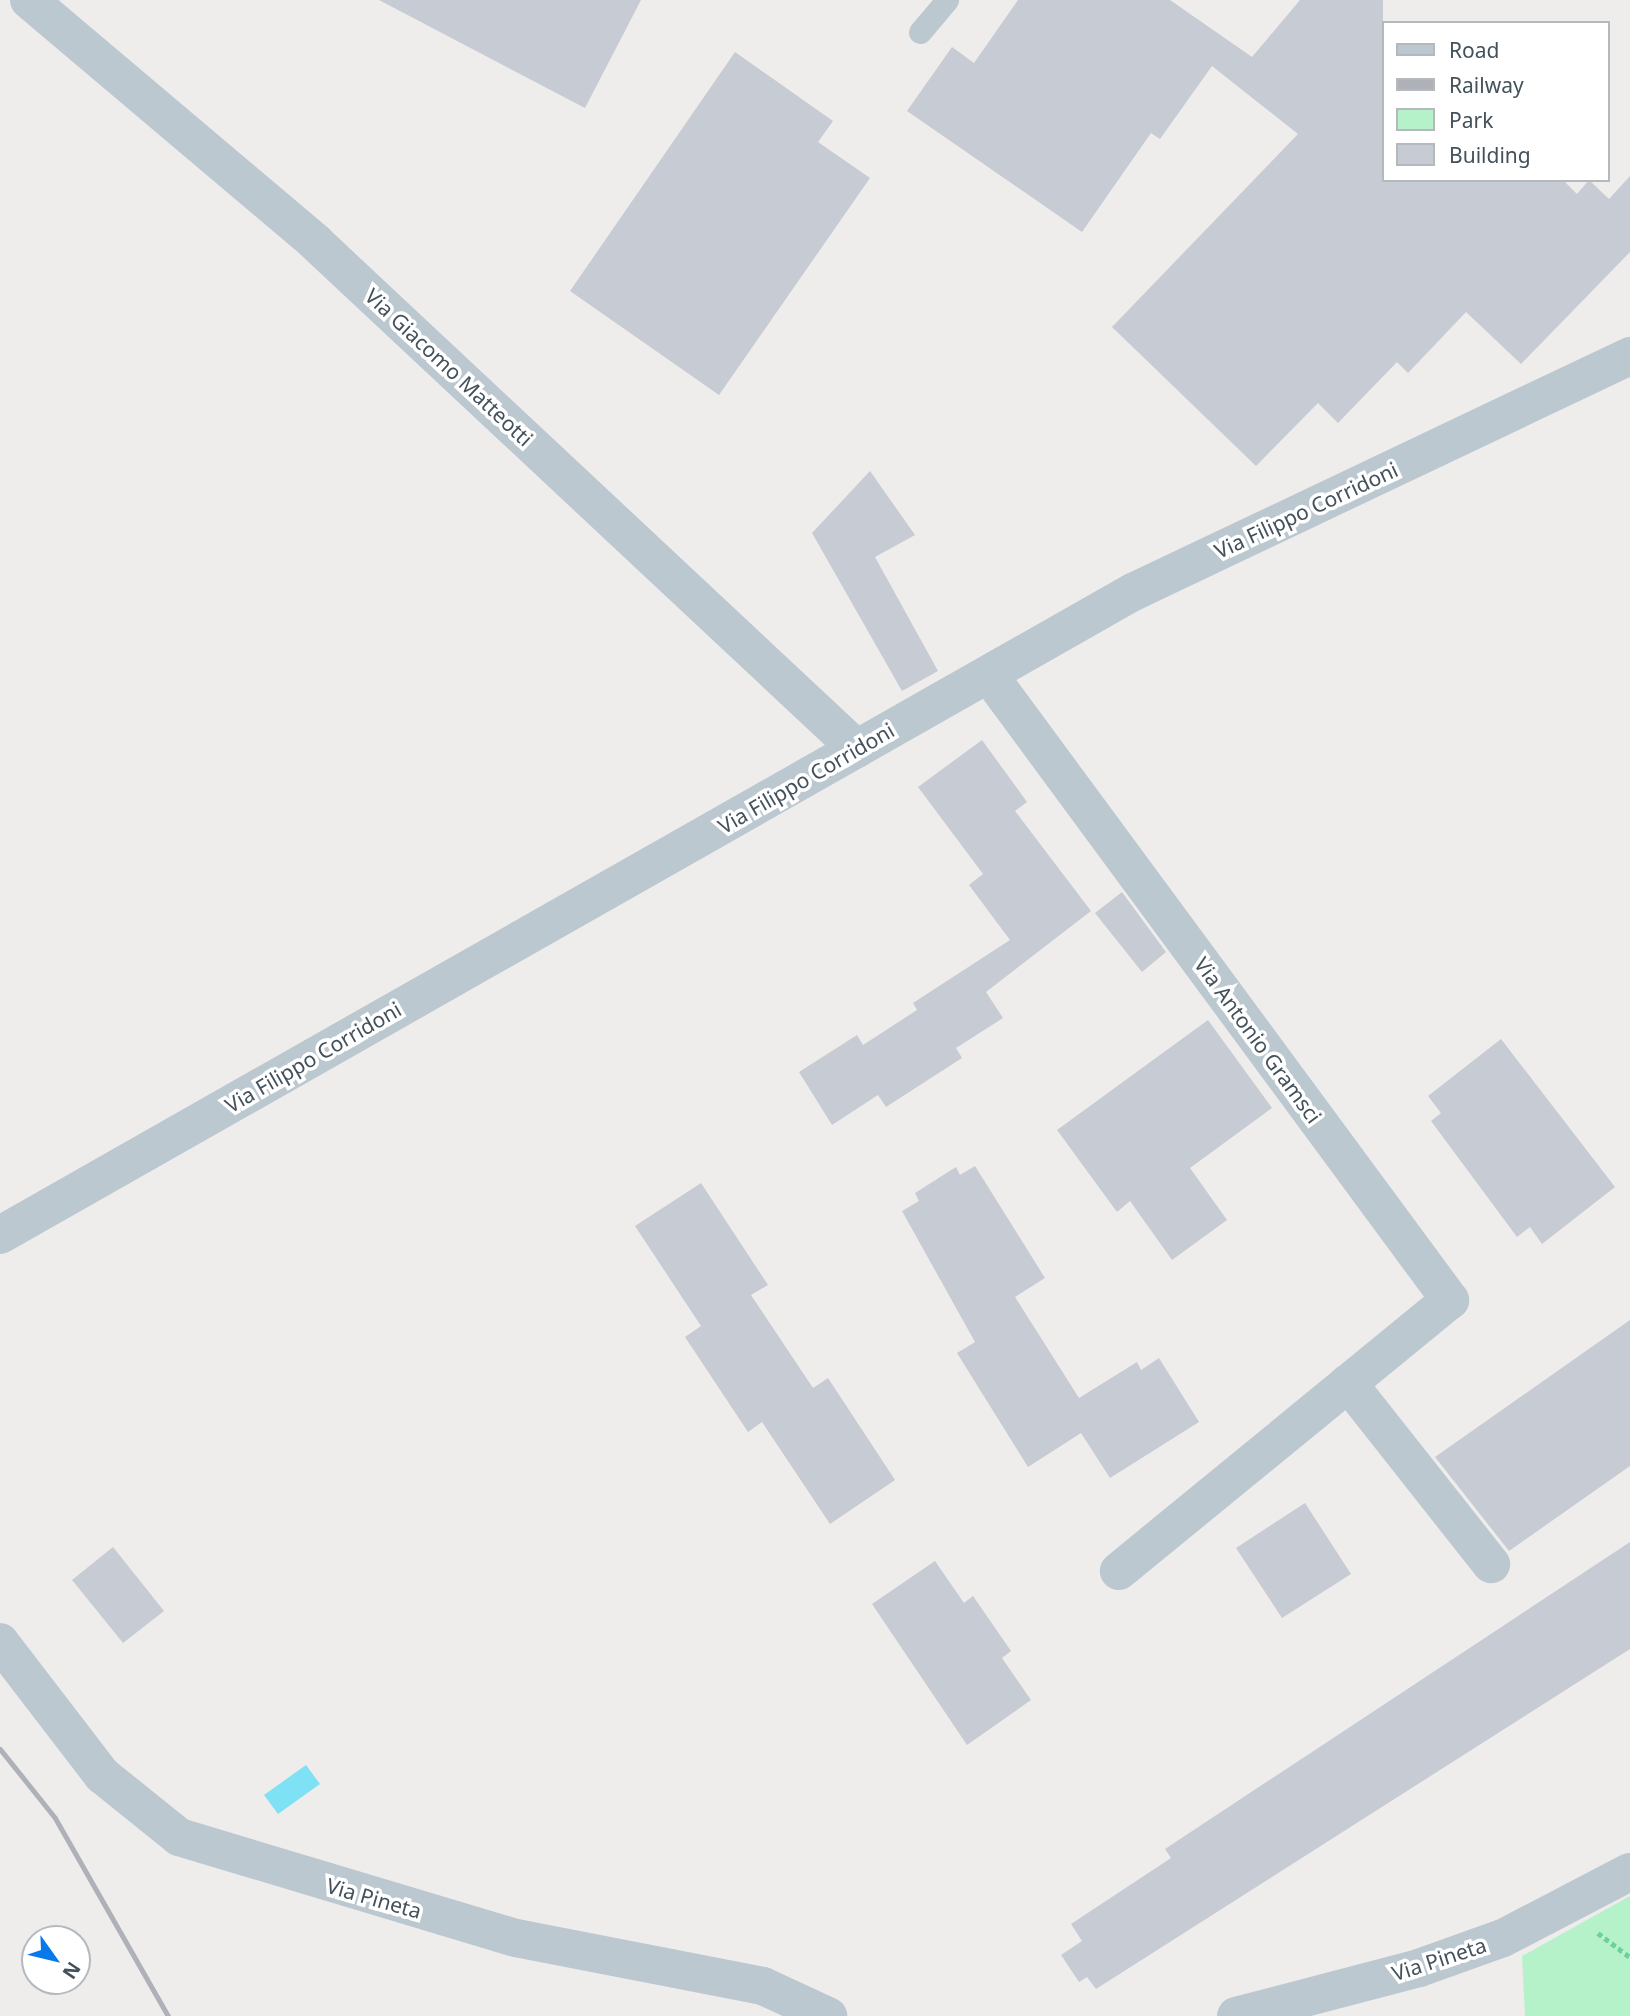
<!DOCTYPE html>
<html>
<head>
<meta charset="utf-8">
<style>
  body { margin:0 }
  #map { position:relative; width:1630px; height:2016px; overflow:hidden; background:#efecec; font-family:"Noto Sans",sans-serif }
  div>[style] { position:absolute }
  .green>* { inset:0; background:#b5f2ca }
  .water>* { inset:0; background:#7ee1f4 }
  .building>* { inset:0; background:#c7cbd3 }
  .path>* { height:4.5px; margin-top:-2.25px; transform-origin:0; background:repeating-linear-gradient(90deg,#6ad39a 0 5px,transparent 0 8.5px) }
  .lane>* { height:23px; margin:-11.5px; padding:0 11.5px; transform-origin:11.5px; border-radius:11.5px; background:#bbc8d0 }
  .street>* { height:38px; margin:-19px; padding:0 19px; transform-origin:19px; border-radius:19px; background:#bbc8d0 }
  .rail>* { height:5px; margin:-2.5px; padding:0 2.5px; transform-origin:2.5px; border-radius:2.5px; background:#aeb2b8 }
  span { translate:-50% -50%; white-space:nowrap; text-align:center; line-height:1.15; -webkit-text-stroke:7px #fff; paint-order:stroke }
  .street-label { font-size:21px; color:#43515b }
  .legend { position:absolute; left:1382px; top:21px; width:228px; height:161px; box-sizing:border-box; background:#fff; border:2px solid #b4b9bd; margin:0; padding:9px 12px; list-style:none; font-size:21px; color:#43515b }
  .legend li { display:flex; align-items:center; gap:14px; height:35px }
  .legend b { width:35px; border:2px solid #b4b9bd }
  .north { position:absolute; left:21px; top:1925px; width:70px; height:70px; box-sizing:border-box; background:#fff; border:2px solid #b4b9bd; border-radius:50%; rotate:124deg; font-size:19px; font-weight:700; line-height:28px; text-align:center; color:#43515b }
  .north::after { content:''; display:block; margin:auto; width:24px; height:32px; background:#0878ed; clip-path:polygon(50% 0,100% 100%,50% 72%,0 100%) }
</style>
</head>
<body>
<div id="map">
  <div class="green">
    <div style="clip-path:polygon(1630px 1896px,1630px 2016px,1525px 2016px,1522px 1956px)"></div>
  </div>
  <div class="water">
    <div style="clip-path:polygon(306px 1765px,320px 1784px,278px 1814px,264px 1795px)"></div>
  </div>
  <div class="building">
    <div style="clip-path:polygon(379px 0,641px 0,585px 108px)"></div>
    <div style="clip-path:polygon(1018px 0,1170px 0,1252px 57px,1300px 0,1383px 0,1383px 180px,1563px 180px,1577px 194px,1589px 180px,1609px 199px,1630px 176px,1630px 252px,1521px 364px,1466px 312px,1408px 373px,1397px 362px,1338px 423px,1318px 403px,1256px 466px,1112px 327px,1298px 134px,1212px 66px,1160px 139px,1151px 133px,1082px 232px,907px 111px,952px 47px,974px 63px)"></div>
    <div style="clip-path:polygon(735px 52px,833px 121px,818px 142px,870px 178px,719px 395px,570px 291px)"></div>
    <div style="clip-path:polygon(870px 471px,915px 535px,875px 557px,938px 671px,902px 691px,812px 533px)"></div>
    <div style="clip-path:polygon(982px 740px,1027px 802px,1015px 811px,1091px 911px,986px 992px,1003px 1018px,956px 1048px,962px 1058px,886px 1107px,878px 1095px,832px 1125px,799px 1072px,857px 1035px,863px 1045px,917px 1010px,913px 1003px,1010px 940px,969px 885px,983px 874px,918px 787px)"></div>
    <div style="clip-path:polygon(1122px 892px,1166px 952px,1142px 972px,1095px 913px)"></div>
    <div style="clip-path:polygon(1208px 1020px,1272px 1108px,1190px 1168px,1227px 1220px,1172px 1260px,1130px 1201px,1117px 1212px,1057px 1130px)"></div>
    <div style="clip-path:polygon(1501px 1039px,1615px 1187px,1542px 1244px,1530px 1227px,1517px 1237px,1431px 1121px,1441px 1113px,1428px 1096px)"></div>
    <div style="clip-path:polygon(975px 1166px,1045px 1278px,1015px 1297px,1079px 1398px,1137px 1362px,1141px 1370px,1159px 1358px,1199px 1422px,1110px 1478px,1081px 1433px,1028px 1467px,957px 1353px,975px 1342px,902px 1211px,919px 1201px,915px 1193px,956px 1167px,960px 1175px)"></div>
    <div style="clip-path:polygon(701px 1183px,768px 1285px,751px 1295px,813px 1388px,828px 1378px,895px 1480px,830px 1524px,762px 1422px,748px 1432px,685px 1337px,701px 1326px,635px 1226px)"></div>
    <div style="clip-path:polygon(1630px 1320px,1630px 1466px,1509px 1551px,1435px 1457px)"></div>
    <div style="clip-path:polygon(1305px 1503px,1351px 1574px,1282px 1618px,1236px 1548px)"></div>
    <div style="clip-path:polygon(1630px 1542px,1630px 1649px,1096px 1989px,1087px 1977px,1079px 1982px,1061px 1955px,1082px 1941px,1071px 1924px,1171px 1858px,1165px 1849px)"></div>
    <div style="clip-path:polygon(113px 1547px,164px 1611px,123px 1643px,72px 1580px)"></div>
    <div style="clip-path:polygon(935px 1561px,964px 1603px,973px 1596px,1011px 1651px,1002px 1658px,1031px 1700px,967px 1745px,872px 1604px)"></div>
  </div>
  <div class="path">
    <div style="left:1598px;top:1933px;width:40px;rotate:37deg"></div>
  </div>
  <div class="lane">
    <div style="left:920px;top:32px;width:42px;rotate:-49.8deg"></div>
  </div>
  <div class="street">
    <div style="left:29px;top:0;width:375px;rotate:40.2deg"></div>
    <div style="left:315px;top:242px;width:742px;rotate:43.09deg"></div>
    <div style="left:989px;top:675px;width:777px;rotate:53.59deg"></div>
    <div style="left:1450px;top:1300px;width:428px;rotate:140.7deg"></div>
    <div style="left:0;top:1235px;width:1303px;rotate:-29.58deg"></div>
    <div style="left:1133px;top:592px;width:550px;rotate:-25.4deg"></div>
    <div style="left:1348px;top:1383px;width:231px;rotate:51.7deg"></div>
    <div style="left:0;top:1642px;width:168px;rotate:52.5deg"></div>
    <div style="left:102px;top:1775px;width:99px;rotate:38.8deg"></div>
    <div style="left:179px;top:1837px;width:352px;rotate:16.7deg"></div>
    <div style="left:516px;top:1938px;width:252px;rotate:11deg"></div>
    <div style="left:763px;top:1986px;width:72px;rotate:24.8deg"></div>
    <div style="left:1236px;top:2016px;width:189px;rotate:-14.7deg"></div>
    <div style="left:1419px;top:1968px;width:89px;rotate:-19.7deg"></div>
    <div style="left:1503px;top:1938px;width:143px;rotate:-27.5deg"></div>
  </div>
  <div class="rail">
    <div style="left:0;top:1749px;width:88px;rotate:51.4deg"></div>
    <div style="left:55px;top:1818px;width:228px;rotate:60.3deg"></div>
  </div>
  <div class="street-label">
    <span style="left:449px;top:367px;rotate:43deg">Via Giacomo Matteotti</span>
    <span style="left:1306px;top:510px;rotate:-25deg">Via Filippo Corridoni</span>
    <span style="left:806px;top:778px;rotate:-30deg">Via Filippo Corridoni</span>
    <span style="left:1258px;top:1040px;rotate:54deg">Via Antonio Gramsci</span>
    <span style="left:313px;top:1057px;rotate:-30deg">Via Filippo Corridoni</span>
    <span style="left:374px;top:1898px;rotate:16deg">Via Pineta</span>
    <span style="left:1439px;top:1959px;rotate:-18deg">Via Pineta</span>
  </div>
  <ul class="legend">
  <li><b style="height:9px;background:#bbc8d0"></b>Road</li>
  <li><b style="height:9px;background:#aeb2b8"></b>Railway</li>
  <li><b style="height:19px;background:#b5f2ca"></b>Park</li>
  <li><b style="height:19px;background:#c7cbd3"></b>Building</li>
  </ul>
  <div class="north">N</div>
</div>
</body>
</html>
